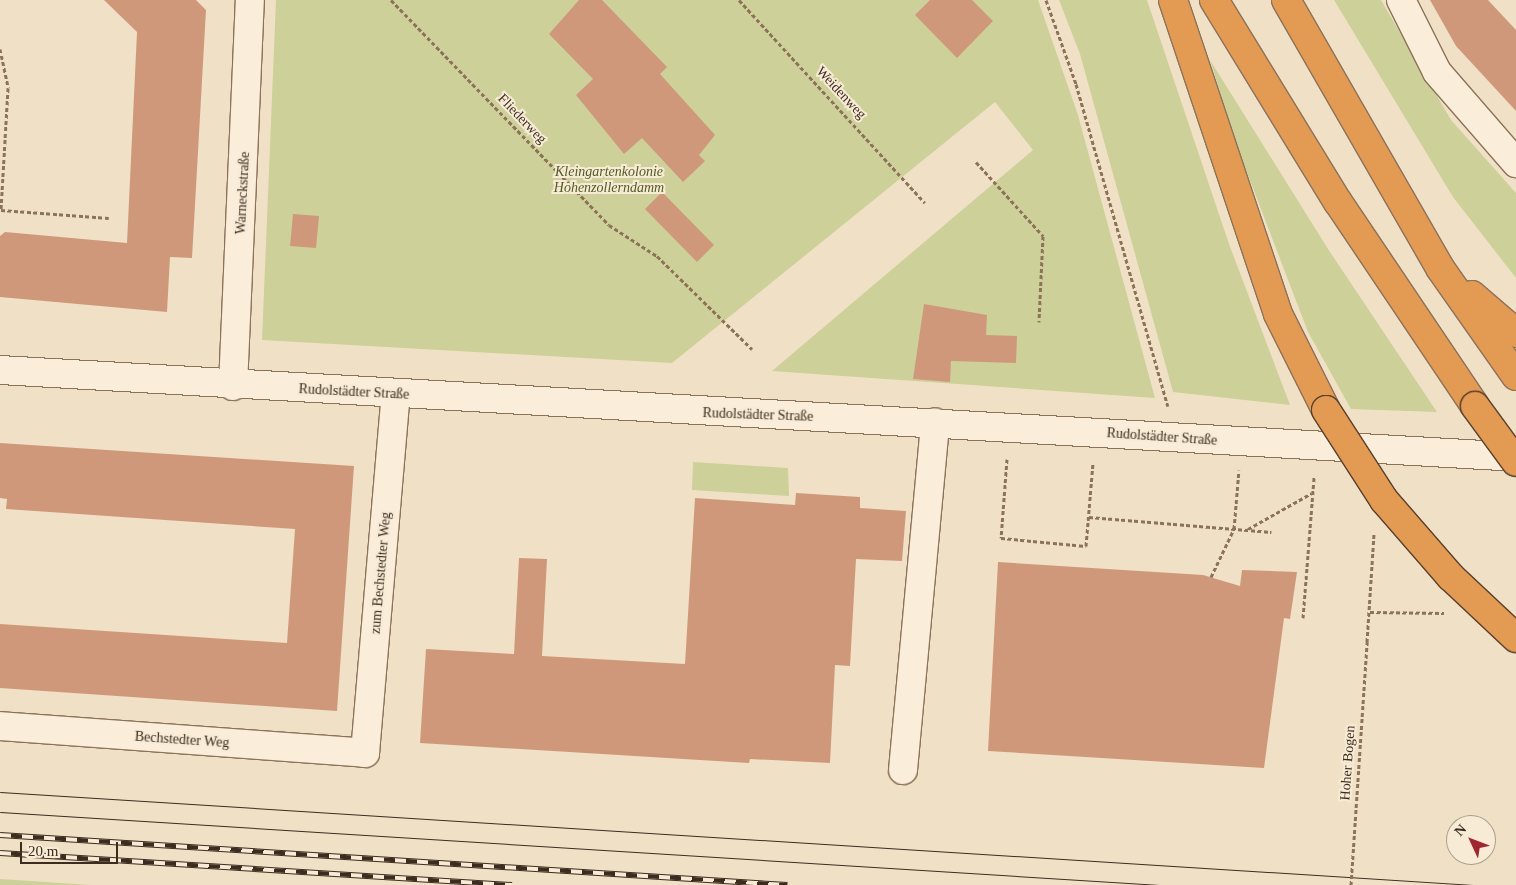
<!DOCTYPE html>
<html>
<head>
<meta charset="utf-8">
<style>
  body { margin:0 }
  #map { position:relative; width:1516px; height:885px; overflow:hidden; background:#f0e1c6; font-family:"Times New Roman",serif }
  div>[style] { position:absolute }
  .green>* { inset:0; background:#cdd098 }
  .building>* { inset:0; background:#d0987a }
  .path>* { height:3px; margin-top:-1.5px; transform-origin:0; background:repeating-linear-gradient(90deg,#8d725a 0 4px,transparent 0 6.5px) }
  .roads { filter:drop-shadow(1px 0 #8d725a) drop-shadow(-1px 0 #8d725a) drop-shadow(0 1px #8d725a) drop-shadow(0 -1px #8d725a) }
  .minor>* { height:28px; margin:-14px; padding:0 14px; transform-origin:14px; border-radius:14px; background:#faeeda }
  .highway>* { height:28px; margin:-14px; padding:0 14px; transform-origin:14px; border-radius:14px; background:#e39a53 }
  .tram>* { height:1px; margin:-0.5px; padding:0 0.5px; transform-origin:0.5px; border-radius:0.5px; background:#3c2b1f }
  .rail>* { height:5.5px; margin-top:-2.75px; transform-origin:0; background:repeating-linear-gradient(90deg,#f7ebd6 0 11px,#3c2b1f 0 22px); box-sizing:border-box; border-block:1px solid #3c2b1f }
  .path-bridge>* { height:3px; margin-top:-1.5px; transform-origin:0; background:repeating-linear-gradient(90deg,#8d725a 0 4px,transparent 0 6.5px) }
  .bridges { filter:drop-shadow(1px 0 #5b402e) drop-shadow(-1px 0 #5b402e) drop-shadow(0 1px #5b402e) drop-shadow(0 -1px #5b402e) }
  .highway-bridge>* { height:28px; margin:-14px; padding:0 14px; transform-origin:14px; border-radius:14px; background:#e39a53 }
  span { translate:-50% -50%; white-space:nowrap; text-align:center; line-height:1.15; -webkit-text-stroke:4px #f7ebd6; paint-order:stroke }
  .street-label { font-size:14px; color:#3c2b1f }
  .park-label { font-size:14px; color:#505a24; font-style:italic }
  .north { position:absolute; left:1446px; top:815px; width:50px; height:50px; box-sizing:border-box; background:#f7ebd6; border:1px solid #ac9e8d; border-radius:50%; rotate:313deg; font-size:14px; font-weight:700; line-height:20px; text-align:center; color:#3c2b1f }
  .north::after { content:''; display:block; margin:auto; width:18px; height:22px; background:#9f2730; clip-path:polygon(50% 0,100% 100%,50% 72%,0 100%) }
  .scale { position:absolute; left:20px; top:842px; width:98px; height:22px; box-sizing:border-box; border:2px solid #3c2b1f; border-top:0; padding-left:6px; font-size:15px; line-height:18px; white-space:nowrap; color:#3c2b1f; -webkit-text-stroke:4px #f7ebd6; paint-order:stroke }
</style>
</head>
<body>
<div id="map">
  <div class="green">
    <div style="clip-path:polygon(276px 0,1038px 0,1078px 115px,1155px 398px,772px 371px,1033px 150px,995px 102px,672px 363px,262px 340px)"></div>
    <div style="clip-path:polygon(1059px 0,1147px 0,1229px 244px,1290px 405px,1173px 392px,1080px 54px)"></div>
    <div style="clip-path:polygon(1334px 0,1381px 0,1451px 120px,1516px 193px,1516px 278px,1453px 197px)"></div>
    <div style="clip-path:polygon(1210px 60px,1328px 249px,1437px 412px,1351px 409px,1308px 332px,1238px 149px)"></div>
    <div style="clip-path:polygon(693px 462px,788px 468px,789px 496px,692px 490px)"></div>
    <div style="clip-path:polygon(0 879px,91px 885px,0 885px)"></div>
  </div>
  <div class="building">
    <div style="clip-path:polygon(104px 0,196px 0,206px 10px,192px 258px,170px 257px,167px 312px,0 297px,0 236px,5px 232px,127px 243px,137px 32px)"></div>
    <div style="clip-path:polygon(579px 0,602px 0,667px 67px,660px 74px,715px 135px,699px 155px,705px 161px,683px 182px,642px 138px,624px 154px,576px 95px,593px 79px,549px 34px)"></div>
    <div style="clip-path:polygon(930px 0,972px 0,993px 21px,957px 58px,915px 15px)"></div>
    <div style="clip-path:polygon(1430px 0,1488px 0,1516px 30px,1516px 111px,1456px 46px)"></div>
    <div style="clip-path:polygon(662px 192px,714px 245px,697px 262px,645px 209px)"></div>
    <div style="clip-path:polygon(293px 214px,319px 216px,316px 248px,290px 246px)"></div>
    <div style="clip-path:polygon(924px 304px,987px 315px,986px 335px,1017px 336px,1016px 363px,951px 361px,950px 382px,913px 379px)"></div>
    <div style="clip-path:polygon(0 443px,354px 466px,337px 711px,0 688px,0 624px,287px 643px,295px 529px,6px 509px,7px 499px,0 498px)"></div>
    <div style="clip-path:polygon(796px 493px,860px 497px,860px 508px,906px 511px,902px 561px,856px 559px,850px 666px,835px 665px,830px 763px,750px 759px,749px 763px,420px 743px,426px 649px,514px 654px,519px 558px,547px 559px,542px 656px,685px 664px,695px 498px,795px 505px)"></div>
    <div style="clip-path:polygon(998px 562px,1203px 575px,1240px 586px,1242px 570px,1297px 572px,1290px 619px,1284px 618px,1264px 768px,988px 751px)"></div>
  </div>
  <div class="path">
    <div style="left:391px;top:0;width:313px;rotate:45.9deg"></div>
    <div style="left:609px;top:225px;width:57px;rotate:32.9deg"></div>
    <div style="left:657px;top:256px;width:133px;rotate:44.4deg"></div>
    <div style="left:739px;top:0;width:275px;rotate:47.5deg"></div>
    <div style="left:1046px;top:0;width:89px;rotate:70.3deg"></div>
    <div style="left:1076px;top:84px;width:335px;rotate:74.1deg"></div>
    <div style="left:0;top:49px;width:40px;rotate:78deg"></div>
    <div style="left:8px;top:88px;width:122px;rotate:93.3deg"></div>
    <div style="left:1px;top:210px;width:108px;rotate:4.2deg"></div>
    <div style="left:976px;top:162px;width:100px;rotate:47.8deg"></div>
    <div style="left:1043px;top:236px;width:86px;rotate:92.7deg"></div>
    <div style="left:1007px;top:459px;width:79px;rotate:94.3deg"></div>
    <div style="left:1001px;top:538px;width:85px;rotate:5.4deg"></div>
    <div style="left:1086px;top:546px;width:83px;rotate:-85.2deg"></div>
    <div style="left:1089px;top:517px;width:183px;rotate:4.7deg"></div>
    <div style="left:1248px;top:529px;width:73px;rotate:-29.4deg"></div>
    <div style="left:1211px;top:577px;width:53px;rotate:-64.4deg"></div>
    <div style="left:1234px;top:529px;width:59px;rotate:-85.2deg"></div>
    <div style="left:1370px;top:612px;width:74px;rotate:0.8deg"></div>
    <div style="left:1303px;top:618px;width:141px;rotate:-85.5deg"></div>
    <div style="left:1367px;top:642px;width:108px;rotate:-86.3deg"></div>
  </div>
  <div class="roads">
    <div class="minor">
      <div style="left:1401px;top:0;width:80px;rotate:63.4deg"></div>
      <div style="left:1437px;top:72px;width:121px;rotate:49deg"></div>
      <div style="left:0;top:370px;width:1518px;rotate:3.28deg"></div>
      <div style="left:233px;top:386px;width:386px;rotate:-87.5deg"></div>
      <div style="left:0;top:726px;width:366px;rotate:4.2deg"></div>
      <div style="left:365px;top:753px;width:361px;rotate:-85.1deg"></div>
      <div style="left:903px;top:770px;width:349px;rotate:-84.7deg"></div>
    </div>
    <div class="highway">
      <div style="left:1173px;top:0;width:331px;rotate:71.5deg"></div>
      <div style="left:1278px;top:314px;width:107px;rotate:63.4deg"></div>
      <div style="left:1214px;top:0;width:237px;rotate:58.5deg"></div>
      <div style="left:1338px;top:202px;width:246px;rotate:56.1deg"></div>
      <div style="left:1286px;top:0;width:309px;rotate:60.1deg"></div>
      <div style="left:1440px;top:268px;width:132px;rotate:54.9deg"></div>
      <div style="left:1472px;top:295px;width:58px;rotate:40.8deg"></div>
    </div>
  </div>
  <div class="tram">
    <div style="left:0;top:792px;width:1476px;rotate:3.61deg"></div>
    <div style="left:0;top:812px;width:1162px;rotate:3.6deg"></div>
  </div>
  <div class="rail">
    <div style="left:0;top:835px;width:789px;rotate:3.64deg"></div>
    <div style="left:0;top:853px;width:513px;rotate:3.58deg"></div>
  </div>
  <div class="path-bridge">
    <div style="left:1351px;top:885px;width:244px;rotate:-86.2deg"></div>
  </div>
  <div class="bridges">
    <div class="highway-bridge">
      <div style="left:1475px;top:406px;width:69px;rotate:53.8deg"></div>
      <div style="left:1326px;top:410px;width:107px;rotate:57.2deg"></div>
      <div style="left:1384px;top:500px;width:102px;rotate:49deg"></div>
      <div style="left:1451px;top:577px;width:89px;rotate:43.2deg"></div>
    </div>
  </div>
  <div class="street-label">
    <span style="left:841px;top:93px;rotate:47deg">Weidenweg</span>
    <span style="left:522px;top:119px;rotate:46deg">Fliederweg</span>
    <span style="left:243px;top:193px;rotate:-87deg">Warneckstraße</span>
    <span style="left:354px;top:392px;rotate:3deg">Rudolstädter Straße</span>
    <span style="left:758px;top:415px;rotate:2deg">Rudolstädter Straße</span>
    <span style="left:1162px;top:437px;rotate:4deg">Rudolstädter Straße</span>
    <span style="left:381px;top:573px;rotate:-85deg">zum Bechstedter Weg</span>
    <span style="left:182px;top:740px;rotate:4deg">Bechstedter Weg</span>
    <span style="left:1348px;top:763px;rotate:-86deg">Hoher Bogen</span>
  </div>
  <div class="park-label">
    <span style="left:609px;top:180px">Kleingartenkolonie<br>Hohenzollerndamm</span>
  </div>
  <div class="north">N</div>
  <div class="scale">20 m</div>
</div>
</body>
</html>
